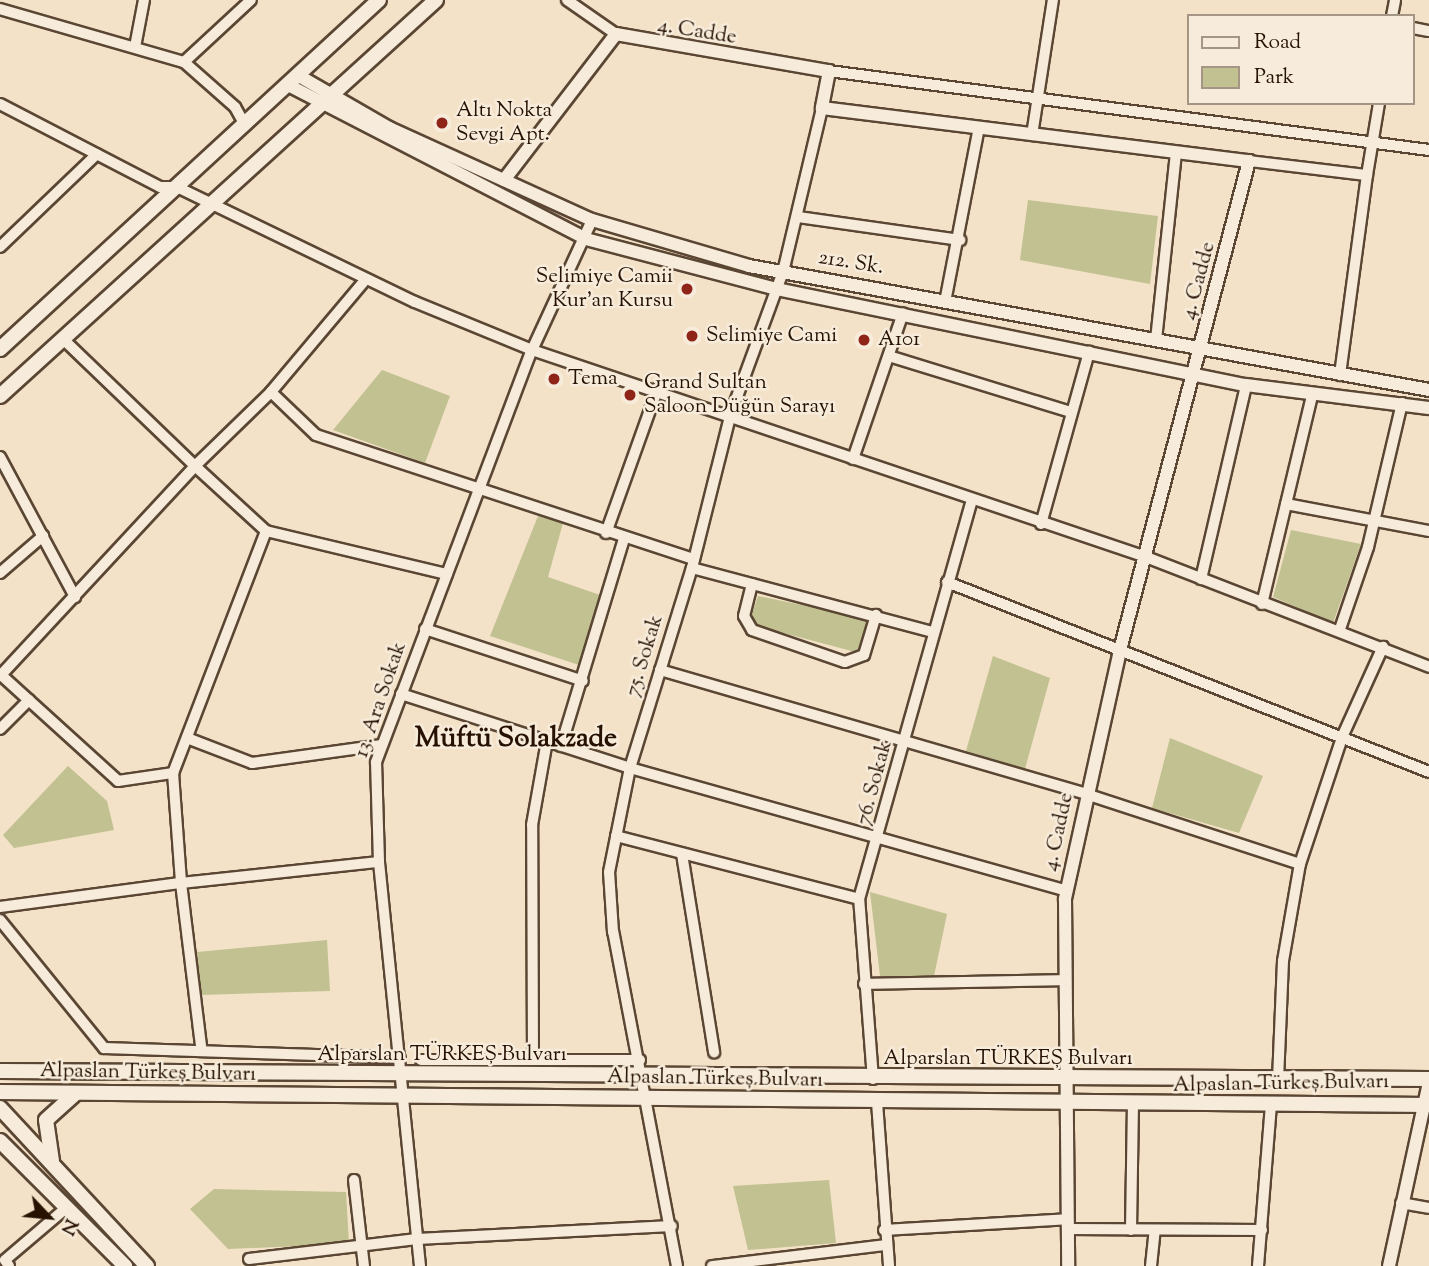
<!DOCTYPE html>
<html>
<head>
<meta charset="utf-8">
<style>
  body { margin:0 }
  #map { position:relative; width:1429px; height:1266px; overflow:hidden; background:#f3e2c7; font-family:"Sorts Mill Goudy",serif }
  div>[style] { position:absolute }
  .green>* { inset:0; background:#c2c191 }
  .roads { filter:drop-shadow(2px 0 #5a4633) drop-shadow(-2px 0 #5a4633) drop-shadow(0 2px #5a4633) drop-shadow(0 -2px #5a4633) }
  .minor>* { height:10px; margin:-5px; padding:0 5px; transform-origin:5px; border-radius:5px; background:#f7ecdb }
  .tertiary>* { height:12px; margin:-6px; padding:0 6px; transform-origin:6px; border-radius:6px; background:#f7ecdb }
  .secondary>* { height:14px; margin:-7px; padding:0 7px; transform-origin:7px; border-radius:7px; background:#f7ecdb }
  .dots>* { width:19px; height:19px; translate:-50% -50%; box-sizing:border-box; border:4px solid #f7ecdb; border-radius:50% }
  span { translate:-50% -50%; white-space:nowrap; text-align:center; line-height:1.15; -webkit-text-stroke:5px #f7ecdb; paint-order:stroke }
  .street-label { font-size:21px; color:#271202 }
  .poi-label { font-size:21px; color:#271202 }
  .left { translate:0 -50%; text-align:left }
  .right { translate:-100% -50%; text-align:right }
  .district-label { font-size:28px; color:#271202; font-weight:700 }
  .legend { position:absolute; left:1187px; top:14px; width:228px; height:91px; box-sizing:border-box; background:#f7ecdb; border:2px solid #a49584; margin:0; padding:9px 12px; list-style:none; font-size:21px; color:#271202 }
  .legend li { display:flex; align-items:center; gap:14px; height:35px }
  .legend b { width:35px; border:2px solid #a49584 }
  .north { position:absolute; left:14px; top:1182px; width:70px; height:70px; -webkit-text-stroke:5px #f7ecdb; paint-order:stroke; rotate:116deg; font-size:19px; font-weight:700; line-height:28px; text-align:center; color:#271202 }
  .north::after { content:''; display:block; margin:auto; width:24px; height:32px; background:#271202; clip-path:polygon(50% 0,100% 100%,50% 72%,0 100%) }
</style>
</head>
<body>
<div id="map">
  <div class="green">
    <div style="clip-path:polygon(1028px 200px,1158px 216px,1150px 284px,1020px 260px)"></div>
    <div style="clip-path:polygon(382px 370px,450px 396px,425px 463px,333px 430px)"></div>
    <div style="clip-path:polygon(538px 516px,563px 523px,548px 577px,600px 595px,579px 665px,490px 636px)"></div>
    <div style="clip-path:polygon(1291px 530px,1361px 544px,1333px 623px,1273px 597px)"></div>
    <div style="clip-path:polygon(758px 596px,869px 619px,859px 653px,757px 626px,752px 614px)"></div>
    <div style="clip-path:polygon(993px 656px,1050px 678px,1025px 769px,966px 751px)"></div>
    <div style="clip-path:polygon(1170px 738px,1263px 776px,1239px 833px,1152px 808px)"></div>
    <div style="clip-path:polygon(68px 766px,107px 801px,114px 830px,14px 848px,3px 835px)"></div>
    <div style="clip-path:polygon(870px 892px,947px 914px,934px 976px,880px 976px)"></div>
    <div style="clip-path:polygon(327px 940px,330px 991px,201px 995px,197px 952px)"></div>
    <div style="clip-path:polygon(829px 1180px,836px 1243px,748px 1250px,733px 1186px)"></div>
    <div style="clip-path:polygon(214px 1189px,346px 1192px,349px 1244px,228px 1249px,190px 1209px)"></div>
  </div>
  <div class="roads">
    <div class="minor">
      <div style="left:567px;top:0;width:60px;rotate:34.8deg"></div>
      <div style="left:0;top:9px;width:191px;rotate:16.1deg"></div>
      <div style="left:184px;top:62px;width:68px;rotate:41.4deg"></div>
      <div style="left:235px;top:107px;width:21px;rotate:61deg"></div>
      <div style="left:1392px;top:16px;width:16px;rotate:-79deg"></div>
      <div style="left:1413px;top:28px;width:16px;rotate:11deg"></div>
      <div style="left:135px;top:47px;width:48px;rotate:-79.2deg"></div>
      <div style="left:184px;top:62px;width:91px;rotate:-42.8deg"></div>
      <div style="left:829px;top:71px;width:605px;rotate:7.5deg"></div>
      <div style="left:0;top:104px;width:180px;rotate:27.4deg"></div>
      <div style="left:160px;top:187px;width:17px"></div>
      <div style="left:177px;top:187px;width:264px;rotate:25.8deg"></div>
      <div style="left:415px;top:302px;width:126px;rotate:22.3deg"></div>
      <div style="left:532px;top:350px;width:648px;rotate:18.63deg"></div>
      <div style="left:1146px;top:557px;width:304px;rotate:21.2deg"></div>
      <div style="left:1032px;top:135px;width:137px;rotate:-81.2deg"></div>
      <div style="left:1249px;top:161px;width:119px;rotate:6.8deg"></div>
      <div style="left:1367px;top:175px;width:202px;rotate:97.7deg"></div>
      <div style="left:1367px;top:175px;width:73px;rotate:-80.5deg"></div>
      <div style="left:798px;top:217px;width:164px;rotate:8.1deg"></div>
      <div style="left:0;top:247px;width:134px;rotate:-43.8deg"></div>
      <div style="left:366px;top:279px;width:148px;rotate:130.1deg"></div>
      <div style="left:271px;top:392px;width:106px;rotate:135.8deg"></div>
      <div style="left:195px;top:466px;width:96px;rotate:42.5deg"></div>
      <div style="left:266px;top:531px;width:186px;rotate:13.4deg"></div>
      <div style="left:946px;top:297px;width:172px;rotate:-79deg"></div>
      <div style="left:1156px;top:340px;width:189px;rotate:-83.9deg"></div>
      <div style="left:892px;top:357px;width:187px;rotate:17.1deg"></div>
      <div style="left:271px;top:392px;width:62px;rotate:43.7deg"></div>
      <div style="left:316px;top:435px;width:398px;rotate:18.2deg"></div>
      <div style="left:0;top:457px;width:159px;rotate:61.8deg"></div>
      <div style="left:853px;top:459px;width:154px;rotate:-71.1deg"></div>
      <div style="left:1286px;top:504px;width:146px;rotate:10.7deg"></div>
      <div style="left:1041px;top:524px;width:179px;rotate:-74.4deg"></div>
      <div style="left:266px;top:531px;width:259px;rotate:111deg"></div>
      <div style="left:173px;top:773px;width:110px;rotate:85.8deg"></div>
      <div style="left:181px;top:883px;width:199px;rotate:-6.1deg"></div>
      <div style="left:606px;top:533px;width:154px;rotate:-70.3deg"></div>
      <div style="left:692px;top:568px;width:248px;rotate:14.9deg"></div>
      <div style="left:0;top:573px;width:57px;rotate:-40.7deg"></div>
      <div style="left:1201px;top:579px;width:199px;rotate:-76.9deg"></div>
      <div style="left:947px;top:582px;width:518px;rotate:21.51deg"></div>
      <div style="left:752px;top:584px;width:33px;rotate:104deg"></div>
      <div style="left:744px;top:616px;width:16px;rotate:60deg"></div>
      <div style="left:752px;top:630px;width:98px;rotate:19deg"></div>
      <div style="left:845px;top:662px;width:20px;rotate:-20deg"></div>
      <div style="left:864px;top:655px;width:42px;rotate:-73.3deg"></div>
      <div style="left:1262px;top:604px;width:214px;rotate:-76.5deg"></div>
      <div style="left:425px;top:629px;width:166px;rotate:18.2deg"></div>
      <div style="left:1340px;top:629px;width:87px;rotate:-71.1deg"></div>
      <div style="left:1368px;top:547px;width:148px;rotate:-76.7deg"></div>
      <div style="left:660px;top:670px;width:444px;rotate:16.2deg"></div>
      <div style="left:1086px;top:794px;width:225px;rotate:18.1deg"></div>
      <div style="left:0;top:674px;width:159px;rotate:42.2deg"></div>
      <div style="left:118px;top:781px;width:56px;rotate:-8.3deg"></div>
      <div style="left:0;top:676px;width:287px;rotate:-47.1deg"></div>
      <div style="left:195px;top:466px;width:183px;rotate:-136.1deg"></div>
      <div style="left:401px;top:694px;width:241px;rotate:17.9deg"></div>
      <div style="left:630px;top:768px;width:454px;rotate:15.7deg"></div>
      <div style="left:0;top:729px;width:41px;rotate:-45deg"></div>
      <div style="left:187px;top:738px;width:70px;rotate:21deg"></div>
      <div style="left:252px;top:763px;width:131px;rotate:-7.9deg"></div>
      <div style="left:561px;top:746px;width:216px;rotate:-73.1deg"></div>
      <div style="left:616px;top:836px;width:251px;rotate:14.5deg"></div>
      <div style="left:682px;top:854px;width:201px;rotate:80.8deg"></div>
      <div style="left:0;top:907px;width:183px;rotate:-7.6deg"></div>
      <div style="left:181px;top:883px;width:165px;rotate:83deg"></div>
      <div style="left:0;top:920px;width:165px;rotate:50.9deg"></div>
      <div style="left:104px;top:1048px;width:296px;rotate:1.9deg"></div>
      <div style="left:864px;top:984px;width:202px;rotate:-1.1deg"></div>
      <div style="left:421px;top:1060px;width:219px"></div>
      <div style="left:533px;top:1060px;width:235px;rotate:-90.2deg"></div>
      <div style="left:532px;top:825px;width:85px;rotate:-79.9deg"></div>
      <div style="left:873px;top:1079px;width:181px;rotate:-94.4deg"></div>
      <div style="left:859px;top:899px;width:415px;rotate:-74.2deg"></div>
      <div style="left:1278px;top:1080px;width:119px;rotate:-87.6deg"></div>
      <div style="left:1283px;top:961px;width:98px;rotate:-80.1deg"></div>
      <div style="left:1300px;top:864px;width:136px;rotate:-71.6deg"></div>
      <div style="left:1343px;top:735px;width:97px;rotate:-65.6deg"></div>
      <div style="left:877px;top:1102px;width:164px;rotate:85.8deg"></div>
      <div style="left:354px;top:1180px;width:87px;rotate:83.4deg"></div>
      <div style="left:1401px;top:1203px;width:28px;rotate:10deg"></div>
      <div style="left:1067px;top:1229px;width:195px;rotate:0.3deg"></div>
      <div style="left:884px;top:1230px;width:183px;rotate:-3.4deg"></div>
      <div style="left:1131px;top:1230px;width:123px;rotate:-89.1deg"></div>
      <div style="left:249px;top:1259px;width:169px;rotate:-6.8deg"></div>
      <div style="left:417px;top:1239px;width:255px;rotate:-2.9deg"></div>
      <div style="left:9px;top:1266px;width:7px;rotate:-124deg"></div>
      <div style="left:5px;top:1260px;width:80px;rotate:-40.4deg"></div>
      <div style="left:420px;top:1266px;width:406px;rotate:-95.8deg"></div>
      <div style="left:379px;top:862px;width:100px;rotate:-91.7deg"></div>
      <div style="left:376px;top:762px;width:441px;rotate:-69.3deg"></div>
      <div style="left:532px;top:350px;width:143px;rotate:-65.2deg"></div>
      <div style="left:677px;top:1266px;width:340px;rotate:-100.8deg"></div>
      <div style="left:613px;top:932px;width:60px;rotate:-93.8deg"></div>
      <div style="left:609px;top:872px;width:106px;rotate:-78.6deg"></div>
      <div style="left:630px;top:768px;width:209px;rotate:-72.8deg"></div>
      <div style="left:692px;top:568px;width:160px;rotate:-75.9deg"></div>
      <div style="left:731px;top:413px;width:150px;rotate:-69.8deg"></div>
      <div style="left:783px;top:272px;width:169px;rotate:-76.6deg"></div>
      <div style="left:712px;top:1266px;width:175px;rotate:-6.9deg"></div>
      <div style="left:1151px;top:1266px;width:36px;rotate:-84deg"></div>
      <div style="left:1258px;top:1266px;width:164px;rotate:-85.4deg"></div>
    </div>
    <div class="tertiary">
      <div style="left:299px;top:76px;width:104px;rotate:30deg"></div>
      <div style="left:389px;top:128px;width:223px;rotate:24.4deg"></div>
      <div style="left:592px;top:220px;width:164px;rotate:16.3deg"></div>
      <div style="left:749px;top:266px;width:691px;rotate:10.33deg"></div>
      <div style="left:290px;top:86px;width:333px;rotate:27.3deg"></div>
      <div style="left:586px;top:239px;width:197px;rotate:14.7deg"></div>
      <div style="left:777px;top:289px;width:479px;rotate:11.6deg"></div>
      <div style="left:1246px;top:385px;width:184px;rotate:7.2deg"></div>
      <div style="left:504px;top:180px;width:184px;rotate:-52.5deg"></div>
      <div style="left:616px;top:34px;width:216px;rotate:9.9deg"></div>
      <div style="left:829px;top:71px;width:38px;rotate:101deg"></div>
      <div style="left:822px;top:108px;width:430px;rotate:7.1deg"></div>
      <div style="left:1249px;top:161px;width:502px;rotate:104.78deg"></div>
      <div style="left:1121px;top:646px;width:259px;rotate:102.5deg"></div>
      <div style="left:1065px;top:899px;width:367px;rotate:89.5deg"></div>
      <div style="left:1389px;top:1266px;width:187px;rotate:-77.7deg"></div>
    </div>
    <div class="secondary">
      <div style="left:0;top:349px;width:515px;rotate:-42.64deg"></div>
      <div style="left:0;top:396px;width:589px;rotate:-42.25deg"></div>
      <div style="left:0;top:1071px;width:1429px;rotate:0.32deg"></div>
      <div style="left:0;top:1092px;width:1429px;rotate:0.52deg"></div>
      <div style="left:0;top:1108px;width:216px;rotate:47.1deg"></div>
      <div style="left:0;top:1141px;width:177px;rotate:45deg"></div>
      <div style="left:52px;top:1161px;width:41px;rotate:-98.3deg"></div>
      <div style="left:46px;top:1120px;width:40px;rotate:-42deg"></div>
    </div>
  </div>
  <div class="dots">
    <div style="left:442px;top:123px;background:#8f2418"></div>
    <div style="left:687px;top:289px;background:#8f2418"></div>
    <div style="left:692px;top:336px;background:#8f2418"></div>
    <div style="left:864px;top:340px;background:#8f2418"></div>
    <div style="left:554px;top:379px;background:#8f2418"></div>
    <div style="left:630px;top:395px;background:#8f2418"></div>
  </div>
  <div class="street-label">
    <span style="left:697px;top:32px;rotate:9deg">4. Cadde</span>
    <span style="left:851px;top:263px;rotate:9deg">212. Sk.</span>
    <span style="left:1199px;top:281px;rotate:-75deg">4. Cadde</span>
    <span style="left:645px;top:656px;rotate:-73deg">75. Sokak</span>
    <span style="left:381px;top:700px;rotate:-71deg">13. Ara Sokak</span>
    <span style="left:875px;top:783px;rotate:-75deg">76. Sokak</span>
    <span style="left:1059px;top:832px;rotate:-78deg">4. Cadde</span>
    <span style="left:442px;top:1055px">Alparslan TÜRKEŞ Bulvarı</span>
    <span style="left:1008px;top:1059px">Alparslan TÜRKEŞ Bulvarı</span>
    <span style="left:148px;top:1073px;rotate:1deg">Alpaslan Türkeş Bulvarı</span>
    <span style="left:715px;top:1079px;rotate:1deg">Alpaslan Türkeş Bulvarı</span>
    <span style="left:1281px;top:1084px;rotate:-1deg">Alpaslan Türkeş Bulvarı</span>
  </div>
  <div class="poi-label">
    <span class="left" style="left:456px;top:123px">Altı Nokta<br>Sevgi Apt.</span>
    <span class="right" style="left:673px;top:289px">Selimiye Camii<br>Kur'an Kursu</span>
    <span class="left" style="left:706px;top:336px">Selimiye Cami</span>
    <span class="left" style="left:878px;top:340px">A101</span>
    <span class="left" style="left:568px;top:379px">Tema</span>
    <span class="left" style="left:644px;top:395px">Grand Sultan<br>Saloon Düğün Sarayı</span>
  </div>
  <div class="district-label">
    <span style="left:516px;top:739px">Müftü Solakzade</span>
  </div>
  <ul class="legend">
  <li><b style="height:9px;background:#f7ecdb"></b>Road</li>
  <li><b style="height:19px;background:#c2c191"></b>Park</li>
  </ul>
  <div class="north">N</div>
</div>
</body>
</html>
